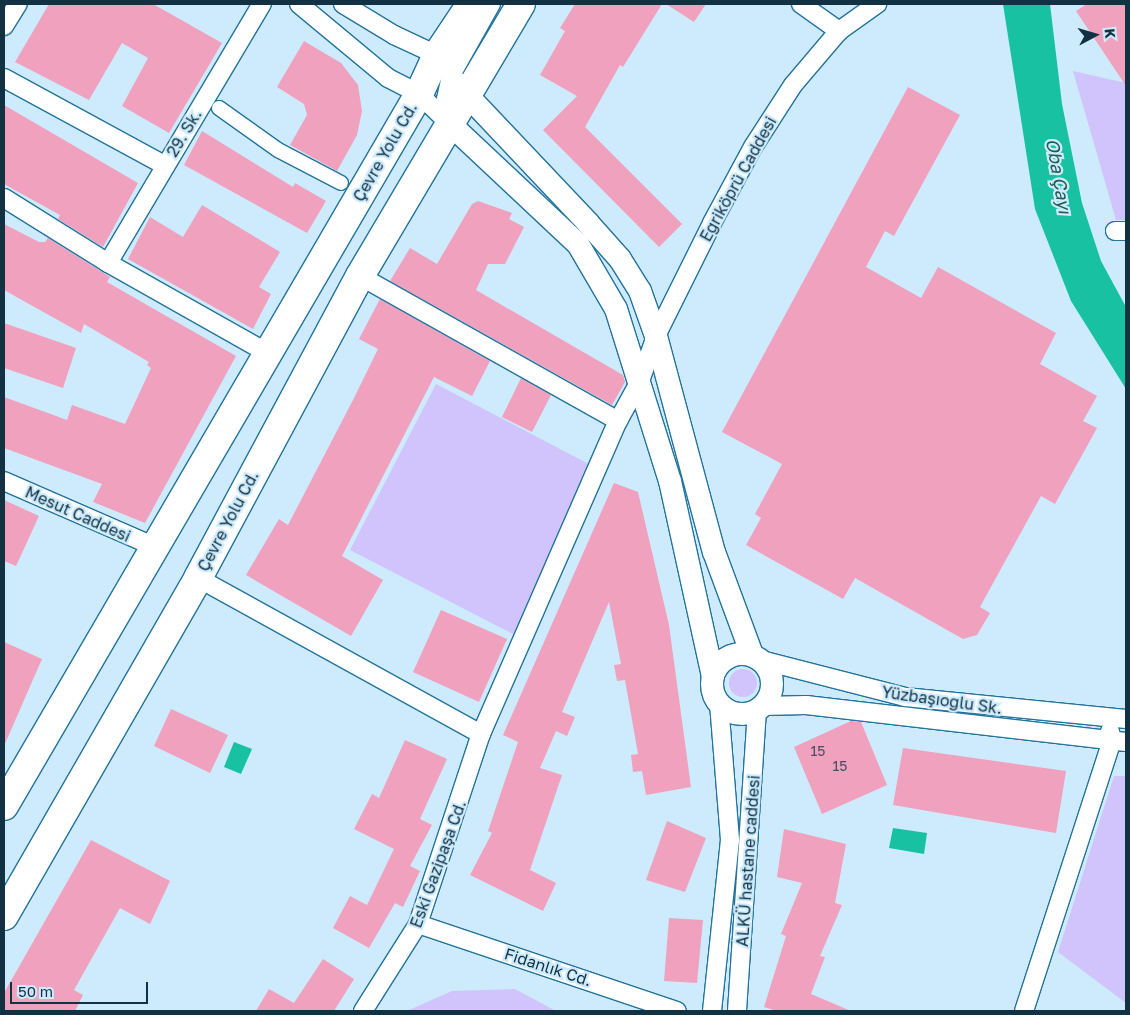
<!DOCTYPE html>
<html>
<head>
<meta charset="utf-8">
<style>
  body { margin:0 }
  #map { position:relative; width:1130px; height:1015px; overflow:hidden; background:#cdebfd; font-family:"Golos Text",sans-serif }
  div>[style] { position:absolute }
  .green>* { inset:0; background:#d1c3fb }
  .round { border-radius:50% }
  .water>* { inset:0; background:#19c1a3 }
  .building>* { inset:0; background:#f0a1be }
  .roads { filter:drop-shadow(1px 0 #22739d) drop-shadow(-1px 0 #22739d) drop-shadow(0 1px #22739d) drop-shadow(0 -1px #22739d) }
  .pedestrian>* { height:14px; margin:-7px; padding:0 7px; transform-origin:7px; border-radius:7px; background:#fff }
  .minor>* { height:18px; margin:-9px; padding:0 9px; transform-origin:9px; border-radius:9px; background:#fff }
  .tertiary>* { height:22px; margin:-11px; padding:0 11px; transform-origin:11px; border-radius:11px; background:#fff }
  .tertiary>.ring { margin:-11px; padding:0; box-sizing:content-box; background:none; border:22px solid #fff; border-radius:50% }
  .trunk>* { height:28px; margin:-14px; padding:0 14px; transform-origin:14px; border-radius:14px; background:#fff }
  span { translate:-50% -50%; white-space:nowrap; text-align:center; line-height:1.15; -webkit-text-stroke:4.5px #cdebfd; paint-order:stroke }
  .number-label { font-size:14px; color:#4a4e62 }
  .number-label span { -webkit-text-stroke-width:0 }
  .street-label { font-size:16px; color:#123244 }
  .water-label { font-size:18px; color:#215c4e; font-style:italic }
  .frame { position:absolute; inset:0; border:5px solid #123244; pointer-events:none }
  .north { position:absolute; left:1070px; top:10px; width:50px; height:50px; -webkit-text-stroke:4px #cdebfd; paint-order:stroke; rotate:84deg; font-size:14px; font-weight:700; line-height:20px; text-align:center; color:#123244 }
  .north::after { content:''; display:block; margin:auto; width:18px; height:22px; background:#123244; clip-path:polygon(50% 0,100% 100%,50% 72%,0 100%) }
  .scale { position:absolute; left:10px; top:982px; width:138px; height:22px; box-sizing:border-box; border:2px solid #123244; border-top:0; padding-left:6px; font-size:15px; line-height:18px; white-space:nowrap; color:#123244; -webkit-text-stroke:4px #cdebfd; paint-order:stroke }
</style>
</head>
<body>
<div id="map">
  <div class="green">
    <div style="clip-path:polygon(1073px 71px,1126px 83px,1126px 220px,1116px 220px)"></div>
    <div style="clip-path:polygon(436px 384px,600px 470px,515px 635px,350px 550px)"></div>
    <div class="round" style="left:729px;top:669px;width:28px;height:28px"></div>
    <div style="clip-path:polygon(1114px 776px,1126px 776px,1126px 1003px,1058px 952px)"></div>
    <div style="clip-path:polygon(515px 989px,556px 1011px,407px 1011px,452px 991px)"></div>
  </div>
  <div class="water">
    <div style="clip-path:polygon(1003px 4px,1050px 4px,1062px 104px,1082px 203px,1101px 261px,1126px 307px,1126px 389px,1071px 301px,1035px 209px)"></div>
    <div style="clip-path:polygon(234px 742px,252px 749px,241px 774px,224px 767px)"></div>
    <div style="clip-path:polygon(893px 828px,927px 833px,924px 854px,889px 848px)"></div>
  </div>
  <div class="building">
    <div style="clip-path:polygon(49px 4px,153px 4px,222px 43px,169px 133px,122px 106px,148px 58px,122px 43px,89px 100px,15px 62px)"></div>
    <div style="clip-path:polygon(575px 4px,662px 4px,623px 67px,620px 65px,585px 127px,682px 224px,659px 247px,543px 130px,577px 96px,540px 75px,565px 31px,560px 28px)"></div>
    <div style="clip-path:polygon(666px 4px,706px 4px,694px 22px)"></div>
    <div style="clip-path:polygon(1087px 4px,1126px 4px,1126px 86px,1076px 11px)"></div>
    <div style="clip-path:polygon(304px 41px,341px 63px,358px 85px,362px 111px,357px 135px,337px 171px,290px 145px,307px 115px,304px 104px,277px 87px)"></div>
    <div style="clip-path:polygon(908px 87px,960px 115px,894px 236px,885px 231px,866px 267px,921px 298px,938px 267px,1056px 333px,1040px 364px,1097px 396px,1083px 421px,1097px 428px,1055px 504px,1041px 496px,980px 607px,990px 613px,977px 635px,963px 639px,855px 578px,843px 599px,746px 545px,761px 518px,755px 514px,782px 464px,722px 432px)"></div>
    <div style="clip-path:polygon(4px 105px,138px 183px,103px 247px,58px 219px,60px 215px,4px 184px)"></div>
    <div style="clip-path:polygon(202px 131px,293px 187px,295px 183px,326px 201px,307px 233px,184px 165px)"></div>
    <div style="clip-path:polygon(478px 201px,512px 213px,509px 219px,524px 227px,505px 264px,488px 264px,476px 290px,623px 375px,625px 382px,612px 405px,390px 281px,410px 248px,437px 264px,472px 204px)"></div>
    <div style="clip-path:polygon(202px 205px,280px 252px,259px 287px,271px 294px,253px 329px,128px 259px,150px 217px,183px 237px)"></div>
    <div style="clip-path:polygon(4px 224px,39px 242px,45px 242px,48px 238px,110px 277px,107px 282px,236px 356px,145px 523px,93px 502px,102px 484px,4px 448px,4px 397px,67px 420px,72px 405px,125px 424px,151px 368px,147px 365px,149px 362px,84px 324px,81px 333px,4px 290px)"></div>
    <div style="clip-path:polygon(380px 299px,490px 361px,472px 396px,434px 377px,342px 556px,383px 580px,351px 636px,246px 575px,279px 519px,288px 525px,353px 400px,378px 349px,359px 339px)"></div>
    <div style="clip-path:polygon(4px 323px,76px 348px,63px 388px,4px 368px)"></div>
    <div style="clip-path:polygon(521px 378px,551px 395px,532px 432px,502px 417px)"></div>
    <div style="clip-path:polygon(614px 483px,638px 492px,669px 625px,691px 787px,646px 795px,642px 771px,633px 772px,631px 755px,638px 754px,625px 680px,617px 681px,614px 665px,621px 664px,609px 602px,562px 712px,575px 717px,567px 736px,556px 731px,540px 768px,562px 775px,530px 870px,556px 883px,543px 911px,470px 875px,492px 833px,488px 831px,518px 742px,503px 735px)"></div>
    <div style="clip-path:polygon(4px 500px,39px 516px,16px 566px,4px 561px)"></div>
    <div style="clip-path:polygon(441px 610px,507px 639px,479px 702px,413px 672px)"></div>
    <div style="clip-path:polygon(4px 642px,42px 659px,4px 746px)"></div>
    <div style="clip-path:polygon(171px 709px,228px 735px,210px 773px,154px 746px)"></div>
    <div style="clip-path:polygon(851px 721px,861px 722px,887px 785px,822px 814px,794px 747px)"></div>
    <div style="clip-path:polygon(405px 740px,447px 759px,420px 819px,432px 825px,410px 866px,420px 871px,403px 907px,395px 903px,369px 948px,333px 928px,350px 896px,367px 905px,394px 849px,354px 829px,372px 794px,379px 798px)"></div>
    <div style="clip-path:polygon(903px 748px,1066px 771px,1056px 833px,893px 805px)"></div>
    <div style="clip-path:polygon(667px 821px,706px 838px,685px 892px,646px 880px)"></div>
    <div style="clip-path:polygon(784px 829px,846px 844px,835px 903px,842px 905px,820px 956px,825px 957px,811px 994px,851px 1011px,777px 1011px,764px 1007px,786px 936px,781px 934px,802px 883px,777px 877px)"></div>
    <div style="clip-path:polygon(91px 840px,170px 881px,150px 924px,120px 908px,74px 990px,83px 995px,75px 1011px,4px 1011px,4px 993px)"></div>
    <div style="clip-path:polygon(669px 918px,703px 920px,697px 983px,664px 981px)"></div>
    <div style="clip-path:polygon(323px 959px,354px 979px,334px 1011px,256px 1011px,269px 989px,294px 1003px)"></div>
  </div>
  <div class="roads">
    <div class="pedestrian">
      <div style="left:219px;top:108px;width:72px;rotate:35.4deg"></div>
      <div style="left:278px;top:150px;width:71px;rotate:27.6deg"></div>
    </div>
    <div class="minor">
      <div style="left:299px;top:4px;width:116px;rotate:39.7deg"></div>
      <div style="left:388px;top:78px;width:35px;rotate:27deg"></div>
      <div style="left:419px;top:94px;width:43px;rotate:44.1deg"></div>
      <div style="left:343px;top:4px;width:60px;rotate:31.3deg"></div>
      <div style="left:394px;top:35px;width:47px;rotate:24.9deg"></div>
      <div style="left:437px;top:55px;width:51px;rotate:52.9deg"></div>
      <div style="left:801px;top:4px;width:47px;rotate:35.4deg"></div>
      <div style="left:4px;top:26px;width:26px;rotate:-58deg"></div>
      <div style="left:4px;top:78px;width:182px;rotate:28.5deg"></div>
      <div style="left:450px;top:124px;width:25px;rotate:-99deg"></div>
      <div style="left:446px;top:99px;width:25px;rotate:-78deg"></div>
      <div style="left:451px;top:75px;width:81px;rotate:-60.6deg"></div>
      <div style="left:4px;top:198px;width:123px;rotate:32deg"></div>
      <div style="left:108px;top:263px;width:184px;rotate:29.4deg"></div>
      <div style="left:1115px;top:231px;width:11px"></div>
      <div style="left:108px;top:263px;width:301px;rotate:-59.3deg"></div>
      <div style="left:360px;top:276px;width:296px;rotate:29.3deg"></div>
      <div style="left:4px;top:481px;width:163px;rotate:23.6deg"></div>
      <div style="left:198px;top:578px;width:323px;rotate:28.9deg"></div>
      <div style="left:761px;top:660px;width:149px;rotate:14.4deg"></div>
      <div style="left:905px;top:697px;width:222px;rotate:5.7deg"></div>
      <div style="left:763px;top:706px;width:43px;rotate:-1.3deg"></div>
      <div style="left:806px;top:705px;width:322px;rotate:6.6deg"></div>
      <div style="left:418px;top:924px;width:273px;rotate:18.6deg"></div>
      <div style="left:363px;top:1011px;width:103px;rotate:-57.7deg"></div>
      <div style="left:418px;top:924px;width:200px;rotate:-71.7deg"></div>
      <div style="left:481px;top:734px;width:342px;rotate:-66.4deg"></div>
      <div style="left:618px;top:421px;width:46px;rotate:-61.2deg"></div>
      <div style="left:640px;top:381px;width:48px;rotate:-70.4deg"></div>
      <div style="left:656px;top:336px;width:126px;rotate:-63.6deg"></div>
      <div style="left:712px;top:223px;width:86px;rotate:-61.7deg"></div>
      <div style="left:753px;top:147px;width:74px;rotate:-57.2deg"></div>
      <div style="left:793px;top:85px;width:71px;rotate:-49.6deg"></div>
      <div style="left:839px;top:31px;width:47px;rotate:-35.4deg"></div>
      <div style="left:712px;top:1011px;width:172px;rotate:-84deg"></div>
      <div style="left:730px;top:840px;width:136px;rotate:-94.6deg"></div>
      <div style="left:737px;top:1011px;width:301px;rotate:-86.2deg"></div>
      <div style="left:1024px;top:1011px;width:285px;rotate:-72deg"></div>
      <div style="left:1112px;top:740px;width:9px;rotate:-103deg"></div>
    </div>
    <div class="tertiary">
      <div style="left:468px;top:96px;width:175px;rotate:46.6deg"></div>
      <div style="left:588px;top:223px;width:48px;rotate:48.4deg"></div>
      <div style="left:620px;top:259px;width:38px;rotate:58deg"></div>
      <div style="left:640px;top:291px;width:48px;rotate:70.4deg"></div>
      <div style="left:656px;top:336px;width:224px;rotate:75deg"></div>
      <div style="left:714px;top:552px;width:110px;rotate:69.7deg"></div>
      <div style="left:450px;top:124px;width:175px;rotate:43.2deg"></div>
      <div style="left:578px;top:244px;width:75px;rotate:59.7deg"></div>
      <div style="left:616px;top:309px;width:180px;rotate:72.6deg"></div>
      <div style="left:670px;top:481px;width:200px;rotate:77.6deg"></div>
      <div class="ring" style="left:712px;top:654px;width:38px;height:38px"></div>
    </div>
    <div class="trunk">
      <div style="left:4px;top:806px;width:824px;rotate:-59.76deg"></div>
      <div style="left:419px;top:94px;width:43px;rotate:-65.2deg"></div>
      <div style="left:437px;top:55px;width:61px;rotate:-56.3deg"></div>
      <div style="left:4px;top:916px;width:390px;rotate:-60.1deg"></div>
      <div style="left:198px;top:578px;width:343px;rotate:-61.8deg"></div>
      <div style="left:360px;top:276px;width:316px;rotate:-59.4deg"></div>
    </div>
  </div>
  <div class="number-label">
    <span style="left:818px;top:751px">15</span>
    <span style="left:840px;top:766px">15</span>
  </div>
  <div class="street-label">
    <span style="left:184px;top:133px;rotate:-59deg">29. Sk.</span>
    <span style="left:385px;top:152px;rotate:-60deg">Çevre Yolu Cd.</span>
    <span style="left:738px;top:179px;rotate:-61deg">Eğriköprü Caddesi</span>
    <span style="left:78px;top:514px;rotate:24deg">Mesut Caddesi</span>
    <span style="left:228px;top:521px;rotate:-62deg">Çevre Yolu Cd.</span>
    <span style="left:942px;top:700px;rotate:8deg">Yüzbaşıoğlu Sk.</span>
    <span style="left:748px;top:861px;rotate:-86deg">ALKÜ hastane caddesi</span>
    <span style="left:438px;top:864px;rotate:-70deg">Eski Gazipaşa Cd.</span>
    <span style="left:548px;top:967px;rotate:18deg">Fidanlık Cd.</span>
  </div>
  <div class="water-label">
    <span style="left:1059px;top:176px;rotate:80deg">Oba Çayı</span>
  </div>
  <div class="frame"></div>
  <div class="north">K</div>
  <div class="scale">50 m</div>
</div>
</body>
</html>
